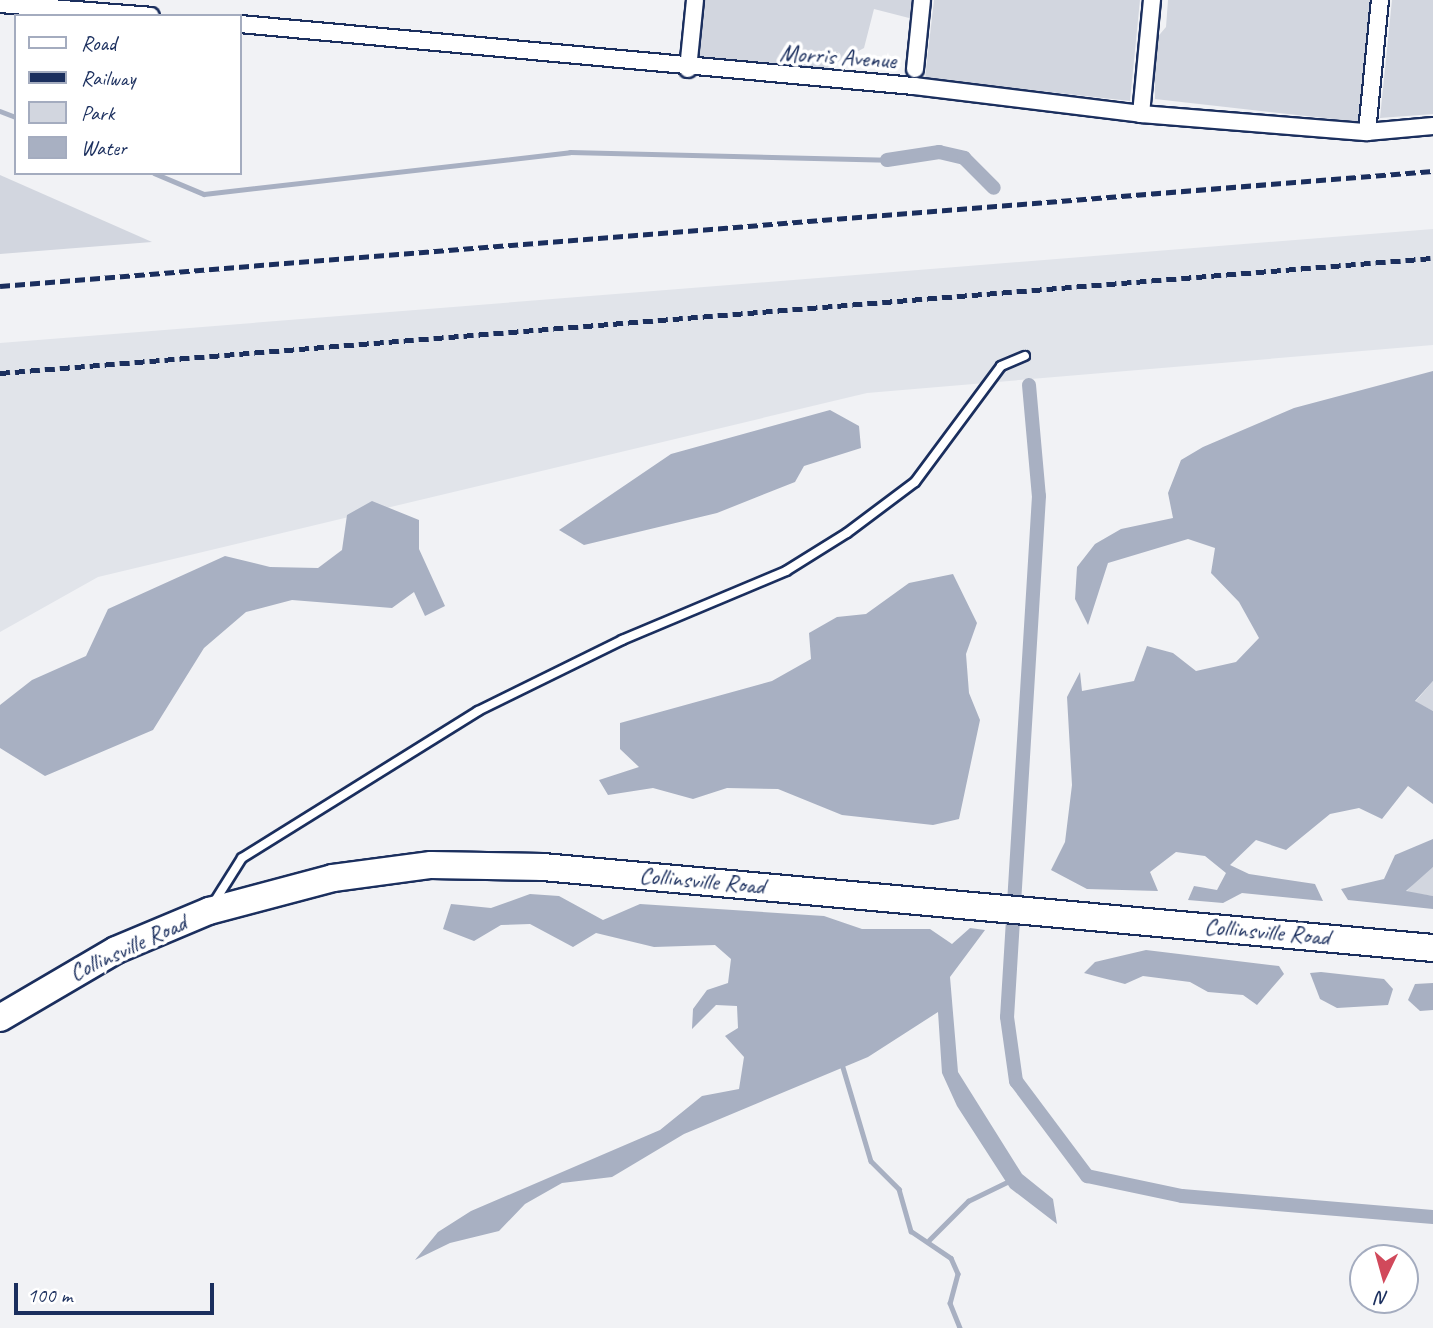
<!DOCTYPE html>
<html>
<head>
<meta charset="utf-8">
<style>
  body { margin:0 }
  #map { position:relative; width:1433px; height:1328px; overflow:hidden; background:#f1f2f5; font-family:Caveat,sans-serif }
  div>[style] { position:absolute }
  .built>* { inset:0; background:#e1e4ea }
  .green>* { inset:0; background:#d2d6df }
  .water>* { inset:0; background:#a8b0c2 }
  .stream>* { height:4.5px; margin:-2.25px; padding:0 2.25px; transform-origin:2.25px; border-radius:2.25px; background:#a8b0c2 }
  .canal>* { height:14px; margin:-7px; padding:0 7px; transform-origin:7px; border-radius:7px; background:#a8b0c2 }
  .roads { filter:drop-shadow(2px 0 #1b2f5e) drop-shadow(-2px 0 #1b2f5e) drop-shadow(0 2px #1b2f5e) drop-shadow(0 -2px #1b2f5e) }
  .service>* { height:8px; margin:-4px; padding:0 4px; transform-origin:4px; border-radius:4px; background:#fff }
  .minor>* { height:16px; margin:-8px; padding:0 8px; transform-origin:8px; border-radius:8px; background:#fff }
  .primary>* { height:26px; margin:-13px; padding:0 13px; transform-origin:13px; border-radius:13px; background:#fff }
  .rail>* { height:4.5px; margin-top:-2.25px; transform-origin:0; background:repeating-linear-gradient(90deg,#1b2f5e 0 10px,transparent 0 15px) }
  span { translate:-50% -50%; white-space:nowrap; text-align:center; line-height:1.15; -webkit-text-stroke:7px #fff; paint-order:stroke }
  .street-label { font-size:24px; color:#1b2f5e }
  .legend { position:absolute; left:14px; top:14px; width:228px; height:161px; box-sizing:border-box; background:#fff; border:2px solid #a4acbf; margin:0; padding:9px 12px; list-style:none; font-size:21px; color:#1b2f5e }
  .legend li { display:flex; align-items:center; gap:14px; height:35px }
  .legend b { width:35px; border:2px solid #a4acbf }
  .north { position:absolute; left:1349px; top:1244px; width:70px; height:70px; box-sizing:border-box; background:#fff; border:2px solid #a4acbf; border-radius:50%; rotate:185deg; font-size:19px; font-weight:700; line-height:28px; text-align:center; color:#1b2f5e }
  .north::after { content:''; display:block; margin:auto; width:24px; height:32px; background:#d1495b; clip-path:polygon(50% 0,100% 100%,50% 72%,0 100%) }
  .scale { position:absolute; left:14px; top:1283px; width:200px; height:32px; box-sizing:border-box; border:4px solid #1b2f5e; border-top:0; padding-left:9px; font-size:21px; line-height:24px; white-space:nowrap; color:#1b2f5e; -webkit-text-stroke:5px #fff; paint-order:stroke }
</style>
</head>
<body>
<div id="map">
  <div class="built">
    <div style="clip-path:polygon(1433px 229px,1433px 345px,867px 393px,98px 577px,0 632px,0 343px)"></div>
  </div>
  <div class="green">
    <div style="clip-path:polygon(702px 0,916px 0,913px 19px,874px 9px,864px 48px,812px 76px,692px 69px)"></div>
    <div style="clip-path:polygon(934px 0,1140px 0,1130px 101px,925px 78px)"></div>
    <div style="clip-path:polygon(1168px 0,1371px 0,1360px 122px,1155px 99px,1155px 40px,1166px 27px)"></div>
    <div style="clip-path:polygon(1392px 0,1433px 0,1433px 114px,1380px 118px)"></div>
    <div style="clip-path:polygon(0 175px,152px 242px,0 254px)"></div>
    <div style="clip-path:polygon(1433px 681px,1433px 711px,1415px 702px)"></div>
    <div style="clip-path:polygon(1433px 867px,1433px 896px,1406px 892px,1425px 871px)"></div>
  </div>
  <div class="water">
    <div style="clip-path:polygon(1433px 371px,1433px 681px,1415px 701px,1433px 711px,1433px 804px,1408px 786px,1382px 819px,1359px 808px,1330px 814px,1286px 850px,1256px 840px,1230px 865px,1249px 874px,1315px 884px,1323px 901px,1242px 893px,1223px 903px,1188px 900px,1194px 886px,1217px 890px,1226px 873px,1205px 856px,1176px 852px,1150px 872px,1158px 891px,1087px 889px,1051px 870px,1065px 842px,1072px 785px,1067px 697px,1080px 672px,1082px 691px,1134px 681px,1147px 646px,1173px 653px,1196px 671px,1236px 662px,1259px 638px,1239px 602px,1211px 573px,1215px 548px,1188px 539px,1108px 563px,1088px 625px,1075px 599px,1077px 567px,1095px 544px,1121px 529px,1173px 518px,1168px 493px,1181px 460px,1203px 447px,1294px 408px)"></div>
    <div style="clip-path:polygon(830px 410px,859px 426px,861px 448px,804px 466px,795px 482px,717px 513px,584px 545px,559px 530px,671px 454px)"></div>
    <div style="clip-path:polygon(372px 501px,419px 520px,419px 549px,445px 606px,425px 616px,414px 592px,392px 608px,292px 600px,246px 612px,204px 648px,153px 730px,45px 776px,0 748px,0 705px,32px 680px,86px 656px,108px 609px,225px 556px,270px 567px,318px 568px,342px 550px,347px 515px)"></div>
    <div style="clip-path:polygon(953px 574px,977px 623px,966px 654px,969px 693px,980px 720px,959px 819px,933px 825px,842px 815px,778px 789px,727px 788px,693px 799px,653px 788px,608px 795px,599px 780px,639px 767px,620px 749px,620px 723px,772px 681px,811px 659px,809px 633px,837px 617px,866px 614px,909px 583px)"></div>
    <div style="clip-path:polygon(1433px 839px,1433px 867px,1406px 891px,1433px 896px,1433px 909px,1348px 900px,1341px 889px,1384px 879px,1395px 855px)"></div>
    <div style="clip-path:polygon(530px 894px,559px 896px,603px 920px,640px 904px,824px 916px,862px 929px,930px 929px,952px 944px,970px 928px,985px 930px,950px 977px,958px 1072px,1022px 1174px,1053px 1199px,1057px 1224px,1010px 1188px,957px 1106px,942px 1073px,938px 1012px,868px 1057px,684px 1134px,612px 1177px,562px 1183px,525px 1204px,499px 1231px,450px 1243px,415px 1260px,438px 1232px,471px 1211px,660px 1130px,702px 1096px,739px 1089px,744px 1057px,725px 1036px,738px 1028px,737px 1006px,716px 1005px,692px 1029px,693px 1009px,707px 990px,728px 983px,731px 959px,715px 945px,654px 947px,596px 933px,573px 947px,530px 924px,501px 925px,474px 941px,443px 929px,451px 904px,491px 908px)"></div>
    <div style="clip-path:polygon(1146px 950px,1279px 966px,1284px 974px,1257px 1005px,1243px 995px,1208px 992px,1190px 982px,1143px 976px,1125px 984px,1084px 973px,1095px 962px)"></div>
    <div style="clip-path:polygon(1321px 972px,1384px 979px,1393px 989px,1388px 1005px,1337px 1008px,1320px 999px,1310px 973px)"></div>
    <div style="clip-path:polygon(1433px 983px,1433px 1010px,1420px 1011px,1408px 1000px,1415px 984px)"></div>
  </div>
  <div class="stream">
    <div style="left:0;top:111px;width:17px;rotate:21deg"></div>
    <div style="left:154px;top:173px;width:54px;rotate:22.8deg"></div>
    <div style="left:204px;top:194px;width:368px;rotate:-6.5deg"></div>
    <div style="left:570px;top:152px;width:317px;rotate:1.4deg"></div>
    <div style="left:842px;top:1064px;width:101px;rotate:73.4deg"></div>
    <div style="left:871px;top:1161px;width:40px;rotate:45deg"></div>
    <div style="left:899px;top:1189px;width:44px;rotate:74.1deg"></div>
    <div style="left:911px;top:1231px;width:48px;rotate:34deg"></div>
    <div style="left:951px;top:1258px;width:17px;rotate:66deg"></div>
    <div style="left:958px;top:1274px;width:30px;rotate:105deg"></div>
    <div style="left:950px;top:1303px;width:27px;rotate:68deg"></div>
    <div style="left:929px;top:1240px;width:55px;rotate:-45deg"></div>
    <div style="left:968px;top:1201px;width:43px;rotate:-26deg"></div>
  </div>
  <div class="canal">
    <div style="left:887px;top:160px;width:53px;rotate:-8.7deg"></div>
    <div style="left:939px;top:152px;width:26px;rotate:13deg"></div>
    <div style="left:964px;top:158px;width:42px;rotate:45deg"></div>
    <div style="left:1029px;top:385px;width:111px;rotate:84.9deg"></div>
    <div style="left:1039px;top:496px;width:522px;rotate:93.51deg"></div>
    <div style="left:1007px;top:1017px;width:65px;rotate:82deg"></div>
    <div style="left:1016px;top:1081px;width:119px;rotate:53.2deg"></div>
    <div style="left:1087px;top:1176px;width:97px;rotate:11.9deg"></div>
    <div style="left:1182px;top:1196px;width:252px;rotate:4.8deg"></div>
  </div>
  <div class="roads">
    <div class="service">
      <div style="left:213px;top:904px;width:54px;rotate:-57.8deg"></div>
      <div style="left:242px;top:858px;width:278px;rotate:-31.9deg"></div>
      <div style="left:478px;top:711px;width:161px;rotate:-26.2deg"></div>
      <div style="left:622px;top:640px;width:178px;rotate:-22.8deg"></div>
      <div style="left:786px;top:571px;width:72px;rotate:-31.9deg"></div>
      <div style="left:847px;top:533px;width:85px;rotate:-36.9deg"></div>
      <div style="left:915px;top:482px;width:144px;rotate:-53.4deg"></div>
      <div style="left:1001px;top:366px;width:26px;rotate:-23deg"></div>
    </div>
    <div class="minor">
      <div style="left:0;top:4px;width:151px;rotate:4.5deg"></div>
      <div style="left:240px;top:24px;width:677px;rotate:5.26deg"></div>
      <div style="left:914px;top:86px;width:229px;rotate:7deg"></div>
      <div style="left:1141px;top:114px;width:227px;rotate:4.6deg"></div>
      <div style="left:1367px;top:132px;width:66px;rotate:-5.2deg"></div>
      <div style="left:688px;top:69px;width:69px;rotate:-84.2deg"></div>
      <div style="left:915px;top:69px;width:69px;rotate:-84.2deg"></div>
      <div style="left:1141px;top:114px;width:115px;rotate:-84.5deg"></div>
      <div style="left:1367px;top:132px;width:133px;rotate:-84.4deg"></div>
    </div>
    <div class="primary">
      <div style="left:0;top:1018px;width:134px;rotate:-30.4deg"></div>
      <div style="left:116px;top:950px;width:101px;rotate:-22.8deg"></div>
      <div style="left:209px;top:911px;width:128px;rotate:-14.9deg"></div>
      <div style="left:333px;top:878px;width:99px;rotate:-7.6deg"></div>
      <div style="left:431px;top:865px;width:112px;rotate:1deg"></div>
      <div style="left:543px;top:867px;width:894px;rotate:5.2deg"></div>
    </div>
  </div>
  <div class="rail">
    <div style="left:0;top:286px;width:1438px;rotate:-4.59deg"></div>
    <div style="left:0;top:373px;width:1438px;rotate:-4.59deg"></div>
  </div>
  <div class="street-label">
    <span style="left:838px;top:57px;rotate:4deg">Morris Avenue</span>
    <span style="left:702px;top:881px;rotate:5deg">Collinsville Road</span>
    <span style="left:1267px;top:932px;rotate:5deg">Collinsville Road</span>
    <span style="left:128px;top:948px;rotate:-25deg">Collinsville Road</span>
  </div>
  <ul class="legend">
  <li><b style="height:9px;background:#fff"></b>Road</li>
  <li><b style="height:9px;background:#1b2f5e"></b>Railway</li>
  <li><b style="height:19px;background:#d2d6df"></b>Park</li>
  <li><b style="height:19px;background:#a8b0c2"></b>Water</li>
  </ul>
  <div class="north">N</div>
  <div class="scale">100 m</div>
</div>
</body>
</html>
